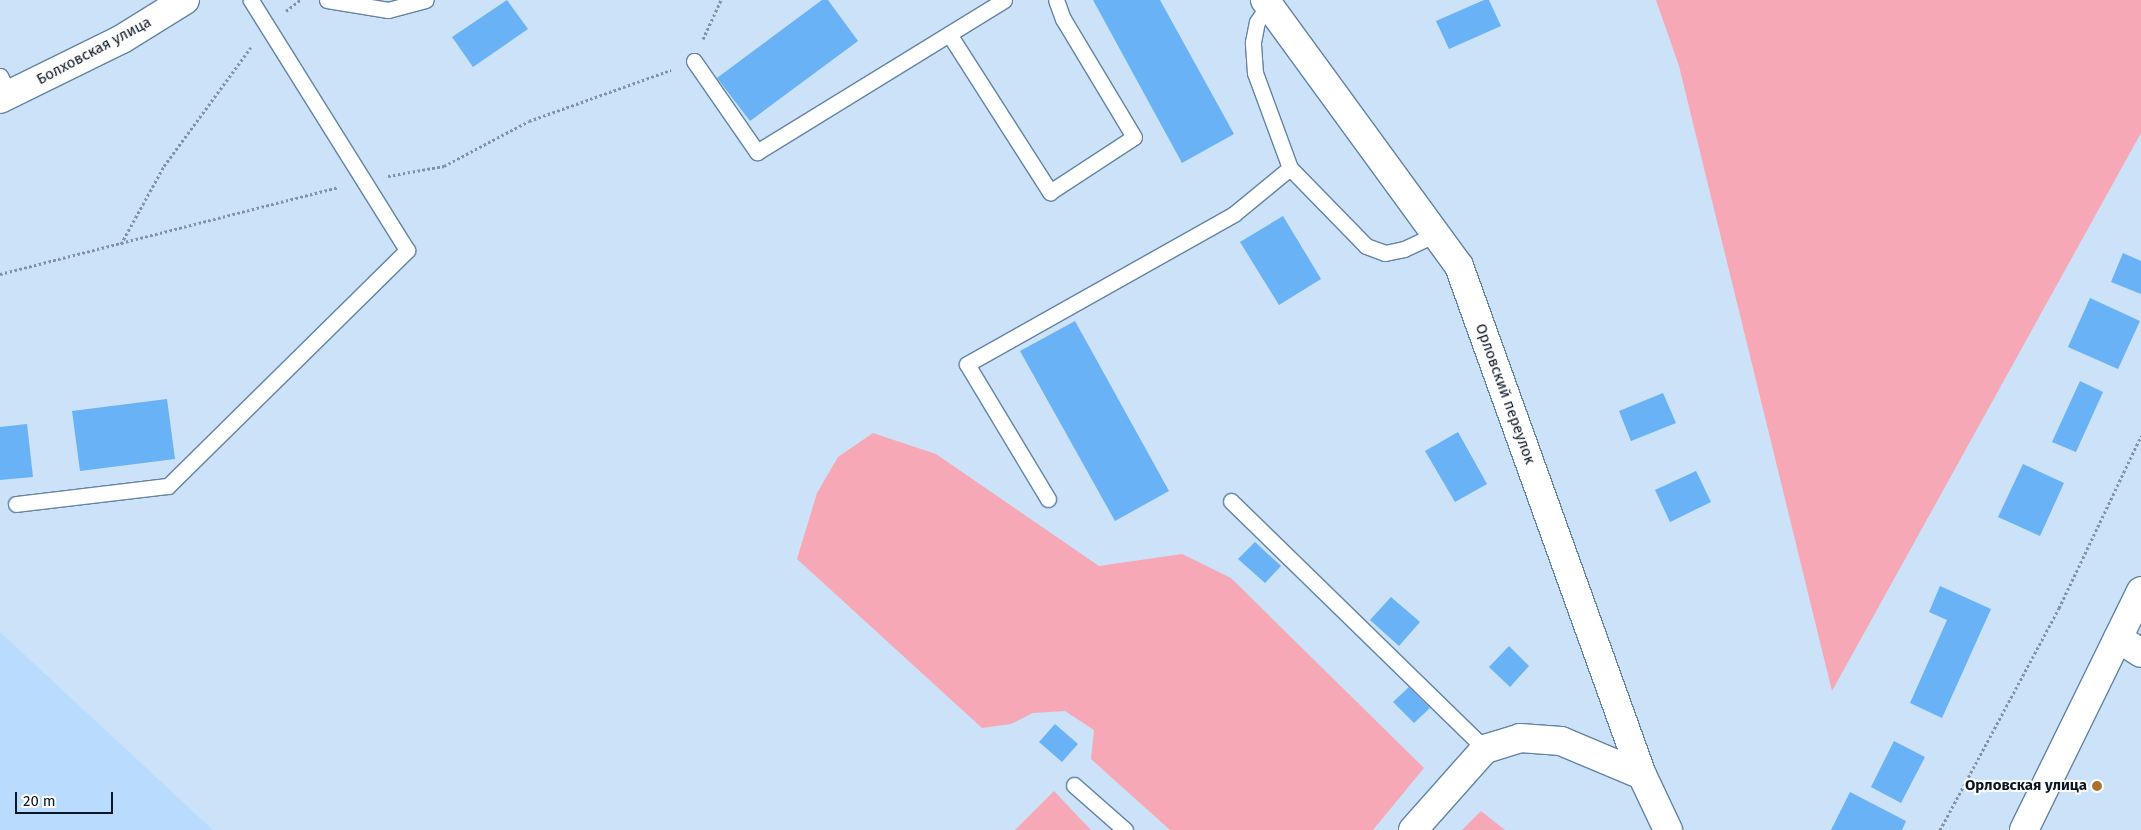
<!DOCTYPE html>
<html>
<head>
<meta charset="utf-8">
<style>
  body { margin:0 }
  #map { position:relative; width:2141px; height:830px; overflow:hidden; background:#cbe2f8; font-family:"Fira Sans",sans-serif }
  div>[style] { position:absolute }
  .built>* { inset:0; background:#b9dcfe }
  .green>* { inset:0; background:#f7a8b6 }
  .building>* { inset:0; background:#68b2f5 }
  .path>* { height:3px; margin-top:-1.5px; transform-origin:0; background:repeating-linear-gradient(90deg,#8194a7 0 2.5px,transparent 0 5px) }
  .roads { filter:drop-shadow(1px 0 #6284a5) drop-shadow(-1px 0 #6284a5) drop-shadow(0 1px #6284a5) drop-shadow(0 -1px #6284a5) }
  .service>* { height:15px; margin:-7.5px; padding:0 7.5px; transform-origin:7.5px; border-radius:7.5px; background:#fff }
  .minor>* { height:28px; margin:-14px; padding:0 14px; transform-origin:14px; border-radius:14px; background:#fff }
  .secondary>* { height:28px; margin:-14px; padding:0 14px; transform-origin:14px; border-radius:14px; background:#fff }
  .primary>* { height:28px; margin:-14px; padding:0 14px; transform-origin:14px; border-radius:14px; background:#fff }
  .dots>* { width:14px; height:14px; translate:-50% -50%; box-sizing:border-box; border:2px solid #fff; border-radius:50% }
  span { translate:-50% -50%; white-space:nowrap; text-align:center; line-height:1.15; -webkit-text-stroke:4px #fff; paint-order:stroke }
  .street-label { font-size:15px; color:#091623 }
  .poi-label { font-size:15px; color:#091623; font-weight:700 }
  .right { translate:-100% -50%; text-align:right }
  .scale { position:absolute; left:15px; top:792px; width:98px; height:22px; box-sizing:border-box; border:2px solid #091623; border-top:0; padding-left:6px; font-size:15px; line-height:18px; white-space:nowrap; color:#091623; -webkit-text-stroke:4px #fff; paint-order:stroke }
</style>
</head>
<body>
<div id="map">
  <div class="built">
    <div style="clip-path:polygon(0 632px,213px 830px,0 830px)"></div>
  </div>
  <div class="green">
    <div style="clip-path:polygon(1656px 0,2141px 0,2141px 133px,1832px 691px,1679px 66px)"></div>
    <div style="clip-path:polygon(873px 433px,936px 454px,1099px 566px,1182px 554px,1231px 578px,1424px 768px,1373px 830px,1170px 830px,1091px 759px,1094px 730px,1065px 711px,1033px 713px,1011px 724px,982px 728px,797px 559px,817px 493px,838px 457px)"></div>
    <div style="clip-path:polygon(1054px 791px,1091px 830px,1015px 830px)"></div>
    <div style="clip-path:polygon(1481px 811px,1505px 830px,1462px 830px)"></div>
  </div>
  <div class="building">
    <div style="clip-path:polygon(507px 0,528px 29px,473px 67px,452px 37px)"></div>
    <div style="clip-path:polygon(822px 0,828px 0,858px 41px,750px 121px,717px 78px)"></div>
    <div style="clip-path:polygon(1093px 0,1160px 0,1234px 134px,1182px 163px)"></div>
    <div style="clip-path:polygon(1484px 0,1489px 0,1501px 26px,1449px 49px,1436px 21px)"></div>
    <div style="clip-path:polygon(1283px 216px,1321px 279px,1279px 305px,1240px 242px)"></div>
    <div style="clip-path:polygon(2123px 253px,2141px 261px,2141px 294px,2111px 282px)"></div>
    <div style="clip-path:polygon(2090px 298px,2140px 321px,2118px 369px,2068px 347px)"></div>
    <div style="clip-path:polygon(1075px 321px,1169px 491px,1115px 521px,1020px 351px)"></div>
    <div style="clip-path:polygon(2080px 381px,2103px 392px,2076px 452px,2052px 442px)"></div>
    <div style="clip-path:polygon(1663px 393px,1676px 423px,1631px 441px,1619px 411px)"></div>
    <div style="clip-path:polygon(167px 399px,175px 459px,80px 471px,72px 411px)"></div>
    <div style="clip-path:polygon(27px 424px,33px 477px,0 480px,0 427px)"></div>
    <div style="clip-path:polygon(1458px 432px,1487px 484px,1455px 502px,1425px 451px)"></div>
    <div style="clip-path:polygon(2023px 464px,2064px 483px,2040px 536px,1998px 517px)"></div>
    <div style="clip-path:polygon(1696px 471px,1711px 502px,1670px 522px,1655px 490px)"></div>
    <div style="clip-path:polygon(1255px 542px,1281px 566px,1265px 583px,1238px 559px)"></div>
    <div style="clip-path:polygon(1940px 586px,1991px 609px,1942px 718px,1910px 703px,1947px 620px,1929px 612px)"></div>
    <div style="clip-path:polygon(1391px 597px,1420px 622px,1399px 646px,1370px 620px)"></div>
    <div style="clip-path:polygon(1509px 646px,1529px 666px,1510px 687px,1489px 667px)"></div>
    <div style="clip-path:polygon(1409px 687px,1430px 708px,1414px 723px,1393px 702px)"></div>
    <div style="clip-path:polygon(1055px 724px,1078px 744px,1062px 762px,1039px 742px)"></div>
    <div style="clip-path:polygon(1894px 741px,1925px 757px,1901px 803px,1871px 787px)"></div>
    <div style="clip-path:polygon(1850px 792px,1906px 821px,1902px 830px,1831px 830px)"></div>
  </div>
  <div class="path">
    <div style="left:286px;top:11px;width:18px;rotate:-38deg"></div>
    <div style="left:703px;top:39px;width:43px;rotate:-65.2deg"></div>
    <div style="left:388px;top:176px;width:57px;rotate:-10.1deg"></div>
    <div style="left:444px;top:166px;width:96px;rotate:-27.9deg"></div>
    <div style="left:529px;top:121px;width:151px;rotate:-19.8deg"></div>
    <div style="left:121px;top:244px;width:89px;rotate:-61.1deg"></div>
    <div style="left:164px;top:166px;width:147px;rotate:-53.8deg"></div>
    <div style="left:0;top:274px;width:349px;rotate:-14.4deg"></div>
    <div style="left:1940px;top:830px;width:252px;rotate:-61.8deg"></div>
    <div style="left:2059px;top:608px;width:191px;rotate:-64.5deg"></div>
  </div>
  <div class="roads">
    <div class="service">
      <div style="left:327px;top:0;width:62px;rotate:9.3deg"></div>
      <div style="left:388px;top:10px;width:39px;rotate:-15deg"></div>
      <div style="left:949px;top:34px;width:188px;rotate:57.4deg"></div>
      <div style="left:1050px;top:192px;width:100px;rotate:-33.2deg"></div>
      <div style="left:1134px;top:137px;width:138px;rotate:-121deg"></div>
      <div style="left:1063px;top:19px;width:20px;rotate:-110deg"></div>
      <div style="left:694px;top:61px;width:111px;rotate:55.3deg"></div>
      <div style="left:757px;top:152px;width:290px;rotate:-31.6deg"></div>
      <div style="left:0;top:76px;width:20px;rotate:63deg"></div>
      <div style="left:1290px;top:168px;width:109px;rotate:45.7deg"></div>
      <div style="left:1366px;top:246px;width:20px;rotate:20deg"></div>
      <div style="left:1385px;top:253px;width:19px;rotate:-12deg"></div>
      <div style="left:1404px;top:249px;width:35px;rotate:-25deg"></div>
      <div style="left:1048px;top:499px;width:157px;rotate:-121deg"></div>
      <div style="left:967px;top:364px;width:306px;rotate:-29.3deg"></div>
      <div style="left:1234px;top:214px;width:72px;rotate:-39.4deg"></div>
      <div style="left:1290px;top:168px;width:101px;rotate:-110.2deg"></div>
      <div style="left:1255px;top:73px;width:31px;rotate:-94deg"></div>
      <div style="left:1253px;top:42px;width:20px;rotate:-79deg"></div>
      <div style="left:1257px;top:22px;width:22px;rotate:-56deg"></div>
      <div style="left:1231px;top:501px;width:355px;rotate:44.3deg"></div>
      <div style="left:16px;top:504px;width:153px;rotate:-6.8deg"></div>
      <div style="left:168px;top:486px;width:336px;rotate:-44.6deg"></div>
      <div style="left:407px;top:250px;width:295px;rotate:-122deg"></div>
      <div style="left:1074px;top:785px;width:68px;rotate:41.4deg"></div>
    </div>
    <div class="minor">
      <div style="left:1265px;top:0;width:329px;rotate:53.9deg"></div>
      <div style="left:1459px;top:266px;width:541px;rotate:70.23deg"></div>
      <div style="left:1642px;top:775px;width:61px;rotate:64.7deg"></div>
      <div style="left:2118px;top:638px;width:27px;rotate:33deg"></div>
      <div style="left:1413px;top:830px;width:108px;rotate:-48.4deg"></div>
      <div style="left:1485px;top:749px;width:37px;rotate:-17deg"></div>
      <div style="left:1520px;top:738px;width:41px;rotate:4.2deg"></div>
      <div style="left:1561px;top:741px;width:88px;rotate:22.8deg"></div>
    </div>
    <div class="secondary">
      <div style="left:0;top:99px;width:136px;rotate:-26.2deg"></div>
      <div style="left:122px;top:39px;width:74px;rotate:-31.8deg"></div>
    </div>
    <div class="primary">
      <div style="left:2024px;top:830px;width:266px;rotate:-63.9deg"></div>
    </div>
  </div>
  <div class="dots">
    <div style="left:2097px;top:786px;background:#aa722f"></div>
  </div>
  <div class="street-label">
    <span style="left:94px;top:51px;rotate:-28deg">Болховская улица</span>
    <span style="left:1505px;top:394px;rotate:70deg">Орловский переулок</span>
  </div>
  <div class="poi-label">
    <span class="right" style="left:2087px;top:786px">Орловская улица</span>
  </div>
  <div class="scale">20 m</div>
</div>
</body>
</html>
